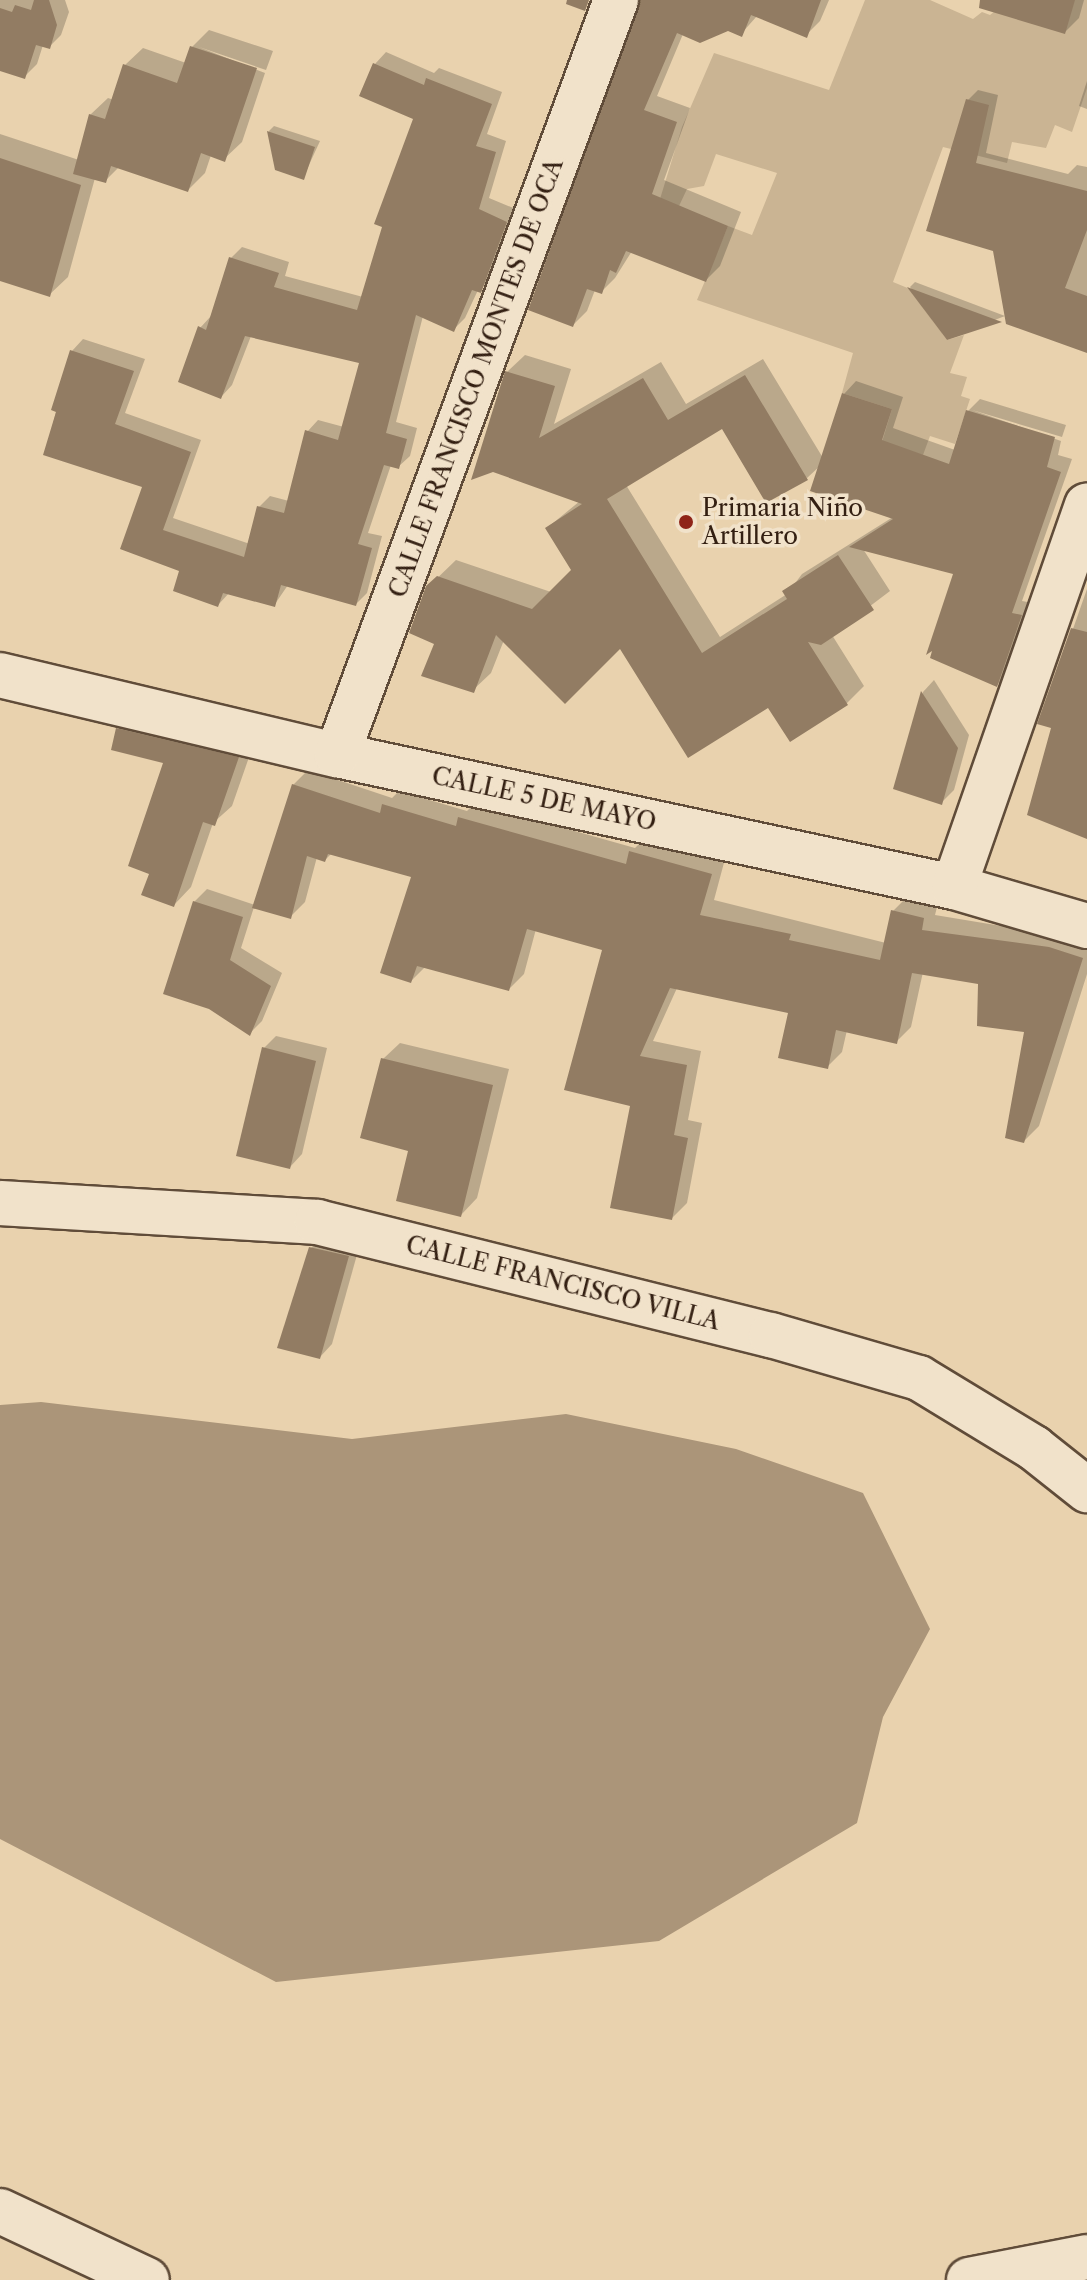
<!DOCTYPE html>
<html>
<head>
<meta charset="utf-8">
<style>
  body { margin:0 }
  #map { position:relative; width:1087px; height:2280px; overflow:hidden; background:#e9d2ae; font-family:"Libre Caslon Text",serif }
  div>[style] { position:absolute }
  .green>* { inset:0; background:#cab493 }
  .water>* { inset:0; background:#ab9579 }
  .shadow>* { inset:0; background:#0003 }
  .building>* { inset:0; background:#927c63 }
  .roads { filter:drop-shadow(2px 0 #604c39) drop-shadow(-2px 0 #604c39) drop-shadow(0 2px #604c39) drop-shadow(0 -2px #604c39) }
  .minor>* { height:44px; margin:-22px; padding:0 22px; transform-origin:22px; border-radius:22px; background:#f1e2ca }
  .dots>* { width:22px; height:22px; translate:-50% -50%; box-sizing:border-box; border:4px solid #f1e2ca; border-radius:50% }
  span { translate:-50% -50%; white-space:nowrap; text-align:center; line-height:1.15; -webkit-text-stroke:7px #f1e2ca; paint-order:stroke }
  .street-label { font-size:24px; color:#331f12 }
  .poi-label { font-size:24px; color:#331f12 }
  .left { translate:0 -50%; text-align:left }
</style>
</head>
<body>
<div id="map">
  <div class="green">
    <div style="clip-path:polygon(865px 0,930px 0,973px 19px,982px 12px,990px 15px,1009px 0,1087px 0,1087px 88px,1072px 132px,1055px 125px,1046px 148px,1012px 142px,1007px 163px,943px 147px,893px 282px,927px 296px,924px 309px,947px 340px,964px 335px,950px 373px,967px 377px,961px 396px,970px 399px,955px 444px,930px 436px,923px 455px,882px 442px,892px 409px,842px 393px,853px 353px,697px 300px,728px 226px,752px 235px,777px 173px,716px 154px,704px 186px,687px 189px,679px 206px,660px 199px,682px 127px,714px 53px,829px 90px)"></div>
  </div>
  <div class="water">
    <div style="clip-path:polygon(41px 1402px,352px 1439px,566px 1414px,736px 1449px,863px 1493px,930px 1629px,883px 1717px,857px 1823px,659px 1941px,276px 1982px,0 1839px,0 1405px)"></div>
  </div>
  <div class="shadow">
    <div style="clip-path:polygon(0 0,65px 0,69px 12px,61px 35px,49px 47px,43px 45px,37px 64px,24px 77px,0 69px)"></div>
    <div style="clip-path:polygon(641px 0,829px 0,820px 21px,806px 35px,757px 16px,741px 34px,728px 29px,683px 34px,657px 96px,690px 108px,664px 180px,741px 212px,720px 266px,706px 280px,632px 251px,615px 278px,601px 292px,595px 290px,587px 311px,573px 325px)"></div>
    <div style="clip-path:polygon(1043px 0,1084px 0,1079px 18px,1065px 32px)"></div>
    <div style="clip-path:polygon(209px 30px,273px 51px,266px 70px,199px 47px,265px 73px,242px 142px,224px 159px,211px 155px,205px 173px,188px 190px,119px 167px,105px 181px,95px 178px,68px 277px,49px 295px,0 279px,0 134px,79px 160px,90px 115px,108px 98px,114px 100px,125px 65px,143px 48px,186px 63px,192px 47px)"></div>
    <div style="clip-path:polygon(386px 52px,434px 73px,439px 68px,502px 92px,487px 134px,506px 141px,489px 198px,518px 210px,492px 279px,478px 290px,465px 318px,454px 329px,423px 316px,396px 422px,417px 428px,410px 456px,398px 467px,391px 465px,368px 533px,382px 536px,367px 593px,356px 604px,288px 585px,275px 604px,230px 592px,218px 605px,182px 570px,123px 548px,145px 486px,45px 454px,72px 351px,83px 339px,145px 359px,125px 413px,201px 440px,173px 518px,250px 544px,259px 507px,270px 496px,289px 501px,307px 432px,318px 420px,344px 427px,361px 362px,251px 336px,232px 385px,221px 397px,200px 328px,211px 316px,231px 258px,242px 247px,289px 262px,285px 276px,363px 297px,415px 117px,362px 95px,375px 64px)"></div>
    <div style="clip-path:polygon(1087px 81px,1087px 109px,1079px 106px)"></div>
    <div style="clip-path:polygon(978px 90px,998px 95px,986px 153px,1068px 174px,1077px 165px,1087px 167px,1087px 351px,995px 250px,928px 230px,968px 100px)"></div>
    <div style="clip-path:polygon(274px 126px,320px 141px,303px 178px,277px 169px,269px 131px)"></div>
    <div style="clip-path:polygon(915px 282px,1005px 316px,948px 338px,910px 287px)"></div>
    <div style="clip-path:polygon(evenodd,525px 355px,571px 369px,554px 424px,661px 362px,686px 404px,763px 359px,823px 458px,844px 394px,856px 381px,903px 397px,893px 428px,955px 450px,968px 411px,980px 399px,1066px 425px,1062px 437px,972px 410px,1061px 441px,1058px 455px,1072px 459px,1022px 601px,1033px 603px,1009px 673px,997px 685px,956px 573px,863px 549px,890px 591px,832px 635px,864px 686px,847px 703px,769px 705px,620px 646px,504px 640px,491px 673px,473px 690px,437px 643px,428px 587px,456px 560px,551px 592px,573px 570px,547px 528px,580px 501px,493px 470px,507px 372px,525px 355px,723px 427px,807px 478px,821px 465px,893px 517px,802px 574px,787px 594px,720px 637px,626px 485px,723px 427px)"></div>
    <div style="clip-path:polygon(1087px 589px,1087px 837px,1054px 727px,1040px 723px)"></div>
    <div style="clip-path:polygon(934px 680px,969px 735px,954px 790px,941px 803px,895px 788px,923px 692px)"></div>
    <div style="clip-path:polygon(136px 712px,255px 740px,232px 806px,213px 823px,191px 887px,174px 905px,166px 762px,118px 729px)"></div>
    <div style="clip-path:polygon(308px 770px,392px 798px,399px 791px,467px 811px,475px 803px,635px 848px,646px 837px,725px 859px,714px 900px,886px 943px,893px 911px,908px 896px,938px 903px,935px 915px,1087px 940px,1087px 974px,1039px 1126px,1024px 1141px,1027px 1030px,980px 982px,923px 972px,911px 1027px,896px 1042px,847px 1030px,842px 1052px,827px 1067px,790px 1012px,677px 988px,653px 1041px,701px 1051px,688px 1120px,702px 1123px,687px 1203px,672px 1218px,632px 1104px,604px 949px,536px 929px,524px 974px,509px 989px,426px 966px,411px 981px,414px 876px,332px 853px,325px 860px,317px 857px,305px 902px,290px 917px,254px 907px,241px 948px,282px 973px,262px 1021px,250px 1033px,194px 902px,207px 889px,255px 905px,293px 785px)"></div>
    <div style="clip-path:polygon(276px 1036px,327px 1048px,302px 1154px,290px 1167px,264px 1048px)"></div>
    <div style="clip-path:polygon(400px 1043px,509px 1069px,477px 1198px,461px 1215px,410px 1149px,383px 1059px)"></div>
    <div style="clip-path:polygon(323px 1235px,360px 1244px,332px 1344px,320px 1357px,311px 1248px)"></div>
  </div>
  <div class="building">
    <div style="clip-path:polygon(34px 0,49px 0,57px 25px,50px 49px,36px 45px,25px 79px,0 71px,0 8px,12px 12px,15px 5px,31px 10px)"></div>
    <div style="clip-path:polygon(567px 0,589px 0,585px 11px,566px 4px)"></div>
    <div style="clip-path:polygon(640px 0,821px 0,807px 38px,751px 15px,742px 37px,728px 31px,700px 43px,677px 33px,644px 110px,677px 122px,652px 194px,728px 226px,706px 282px,626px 251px,616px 273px,610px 270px,602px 294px,587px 289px,573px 327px,528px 310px)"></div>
    <div style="clip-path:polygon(980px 0,1075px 0,1065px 34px,979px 8px)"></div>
    <div style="clip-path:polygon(190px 46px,257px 68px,225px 162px,201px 153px,188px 192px,111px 166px,106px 183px,73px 174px,89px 114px,105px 119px,123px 64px,177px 83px)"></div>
    <div style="clip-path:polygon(373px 63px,424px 85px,426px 78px,492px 104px,476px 146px,496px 152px,479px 209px,507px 222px,481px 293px,472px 290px,454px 332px,416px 315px,386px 433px,407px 439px,399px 469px,384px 465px,358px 544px,372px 548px,356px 606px,281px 585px,275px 607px,223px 593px,218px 607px,173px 591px,179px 571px,120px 549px,142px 487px,43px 455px,56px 412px,51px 410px,70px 350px,134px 371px,115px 424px,191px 452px,163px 530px,244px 557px,257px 506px,284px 513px,305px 430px,338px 440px,359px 363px,245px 336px,221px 399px,178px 382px,198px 326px,206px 330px,229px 257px,279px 273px,274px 287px,357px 310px,382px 227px,374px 224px,413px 119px,359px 96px)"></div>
    <div style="clip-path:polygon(966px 99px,989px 105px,976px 163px,1087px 191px,1087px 230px,1065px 288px,1087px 296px,1087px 353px,1006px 324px,993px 251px,926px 231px)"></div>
    <div style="clip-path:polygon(267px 131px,315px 147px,304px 180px,275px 170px)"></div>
    <div style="clip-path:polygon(0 158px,81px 185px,50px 297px,0 281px)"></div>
    <div style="clip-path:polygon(907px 287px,1002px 322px,947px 340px)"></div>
    <div style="clip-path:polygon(505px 371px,555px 386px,539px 438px,643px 378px,668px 420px,745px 375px,808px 480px,766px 503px,722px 429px,607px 499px,702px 653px,787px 599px,782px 591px,838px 555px,874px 610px,821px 645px,808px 642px,848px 705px,790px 742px,768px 708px,688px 758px,620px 649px,565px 704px,496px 635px,474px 693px,421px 676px,434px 644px,409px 633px,426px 586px,437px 576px,532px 609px,571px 570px,545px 528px,582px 504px,493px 472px,471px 480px)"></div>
    <div style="clip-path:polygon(842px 393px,892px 409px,882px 440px,949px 464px,966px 410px,1055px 437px,1047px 467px,1061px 472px,1012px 613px,1022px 615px,997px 687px,930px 658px,932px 651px,926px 655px,953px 574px,849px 547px,893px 519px,810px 491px)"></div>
    <div style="clip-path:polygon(1071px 628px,1087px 632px,1087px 839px,1027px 815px,1051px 728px,1037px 724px)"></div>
    <div style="clip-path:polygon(921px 691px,958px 748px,942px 805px,893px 789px)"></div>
    <div style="clip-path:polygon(116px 728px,239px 757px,215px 826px,203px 822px,174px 907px,141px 895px,149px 874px,128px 866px,163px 763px,111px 750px)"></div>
    <div style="clip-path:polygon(292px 784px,380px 813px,382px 804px,456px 826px,458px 817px,626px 864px,629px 851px,712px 874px,700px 915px,791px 934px,789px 940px,880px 960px,891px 910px,924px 918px,922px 930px,1049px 947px,1083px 958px,1024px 1143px,1005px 1138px,1024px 1032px,977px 1026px,978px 984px,912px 973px,897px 1044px,836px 1030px,828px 1069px,778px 1058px,788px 1013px,670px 988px,640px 1056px,687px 1065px,674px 1135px,688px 1138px,672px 1220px,610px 1208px,630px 1106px,564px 1090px,602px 950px,527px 929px,509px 991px,417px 966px,411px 983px,380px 973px,411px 877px,328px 854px,325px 862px,307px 856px,291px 919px,252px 908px)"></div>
    <div style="clip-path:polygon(193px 901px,243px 917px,230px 960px,271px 986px,250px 1036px,209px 1009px,163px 994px)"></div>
    <div style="clip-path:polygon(262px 1047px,316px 1061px,290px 1169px,236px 1156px)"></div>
    <div style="clip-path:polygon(381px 1058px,493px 1085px,461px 1217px,396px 1201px,408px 1151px,360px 1138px)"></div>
    <div style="clip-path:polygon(309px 1247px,349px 1256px,320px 1359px,277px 1348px)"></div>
  </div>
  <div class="roads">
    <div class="minor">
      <div style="left:0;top:675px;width:346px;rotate:13.4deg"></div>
      <div style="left:337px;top:755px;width:631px;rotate:12.08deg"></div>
      <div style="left:954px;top:887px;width:139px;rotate:16.3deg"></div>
      <div style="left:337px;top:755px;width:805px;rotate:-69.72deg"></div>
      <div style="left:954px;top:887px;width:404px;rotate:-70.8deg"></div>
      <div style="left:0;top:1203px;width:318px;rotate:3.4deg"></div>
      <div style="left:317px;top:1222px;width:468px;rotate:14deg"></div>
      <div style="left:771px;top:1335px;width:154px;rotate:16.2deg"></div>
      <div style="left:919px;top:1378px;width:135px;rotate:31.3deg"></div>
      <div style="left:1034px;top:1448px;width:68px;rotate:38.4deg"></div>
      <div style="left:0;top:2211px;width:162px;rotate:25.1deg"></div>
      <div style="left:969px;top:2280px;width:120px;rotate:-11deg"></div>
    </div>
  </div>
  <div class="dots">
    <div style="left:686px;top:522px;background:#8f2418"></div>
  </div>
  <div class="street-label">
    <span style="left:476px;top:378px;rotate:-70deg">CALLE FRANCISCO MONTES DE OCA</span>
    <span style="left:544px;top:799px;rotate:12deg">CALLE 5 DE MAYO</span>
    <span style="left:563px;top:1283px;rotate:14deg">CALLE FRANCISCO VILLA</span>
  </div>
  <div class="poi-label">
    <span class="left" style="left:702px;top:522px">Primaria Niño<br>Artillero</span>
  </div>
</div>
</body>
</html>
